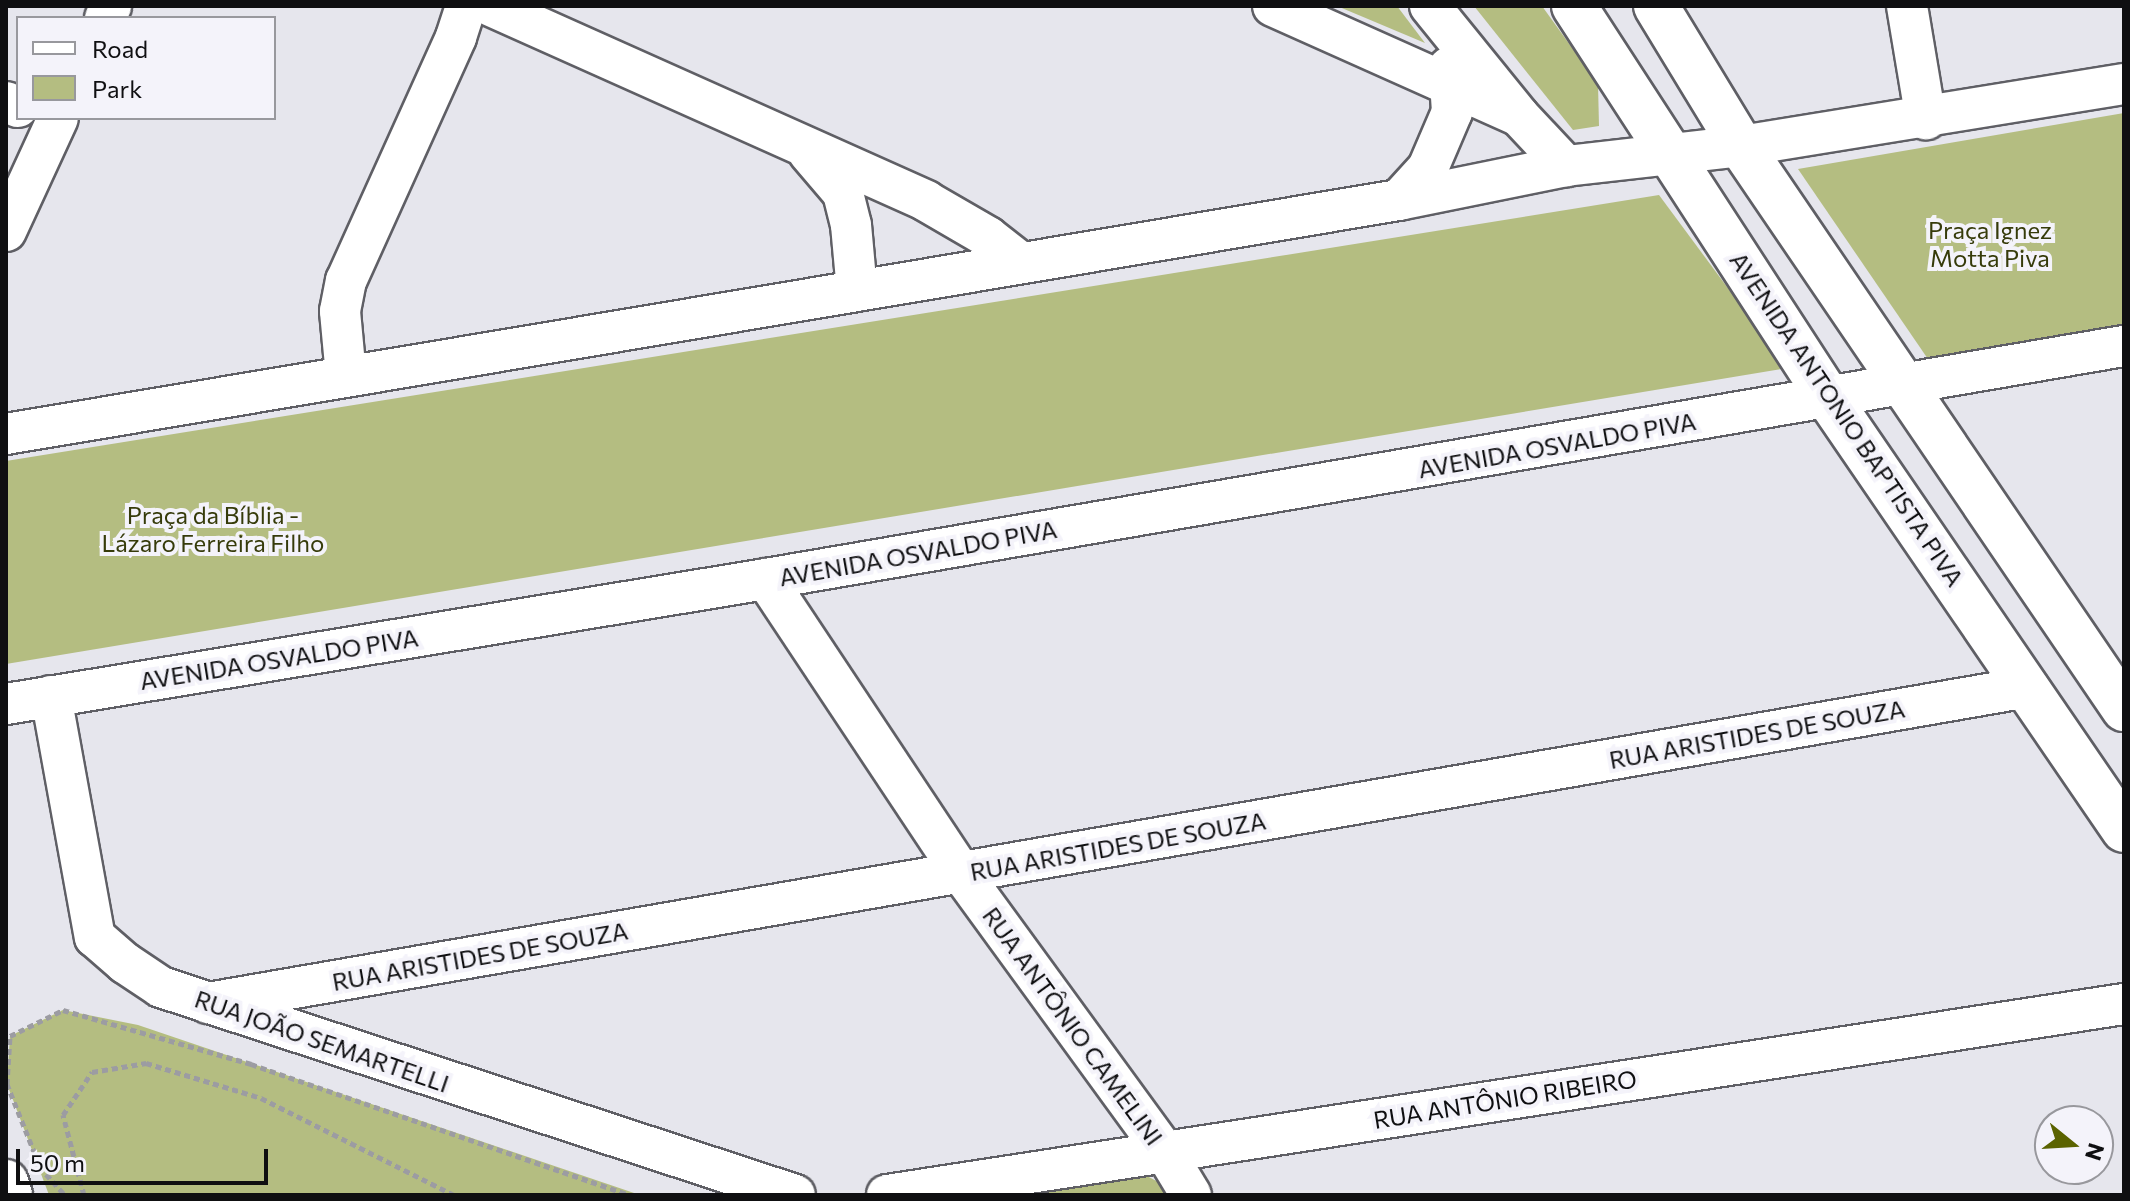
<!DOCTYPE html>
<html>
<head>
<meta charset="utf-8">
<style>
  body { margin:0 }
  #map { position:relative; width:2130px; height:1201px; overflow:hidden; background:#e6e6ed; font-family:Commissioner,sans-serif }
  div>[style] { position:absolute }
  .green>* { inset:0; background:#b4bd81 }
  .path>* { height:5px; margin-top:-2.5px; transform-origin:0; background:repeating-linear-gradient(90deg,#9c9ca2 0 6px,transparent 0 10px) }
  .roads { filter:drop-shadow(2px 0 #5f5f65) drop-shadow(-2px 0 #5f5f65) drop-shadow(0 2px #5f5f65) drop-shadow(0 -2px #5f5f65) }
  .minor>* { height:40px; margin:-20px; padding:0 20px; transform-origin:20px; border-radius:20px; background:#fff }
  .major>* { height:44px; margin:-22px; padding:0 22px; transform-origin:22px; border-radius:22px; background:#fff }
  span { translate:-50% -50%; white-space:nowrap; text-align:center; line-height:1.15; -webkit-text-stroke:8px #f4f3fa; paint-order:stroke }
  .park-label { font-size:24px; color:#363b0a }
  .street-label { font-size:24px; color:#0f0f11 }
  .frame { position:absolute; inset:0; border:8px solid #0f0f11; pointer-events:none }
  .legend { position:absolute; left:16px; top:16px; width:260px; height:104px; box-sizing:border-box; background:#f4f3fa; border:2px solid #98989d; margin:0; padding:10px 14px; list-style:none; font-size:24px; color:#0f0f11 }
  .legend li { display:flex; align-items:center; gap:16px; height:40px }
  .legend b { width:40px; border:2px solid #98989d }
  .north { position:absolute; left:2034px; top:1105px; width:80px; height:80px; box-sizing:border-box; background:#f4f3fa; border:2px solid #98989d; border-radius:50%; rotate:108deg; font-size:22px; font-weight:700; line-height:32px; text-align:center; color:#0f0f11 }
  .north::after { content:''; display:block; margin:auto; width:28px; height:36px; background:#5b6300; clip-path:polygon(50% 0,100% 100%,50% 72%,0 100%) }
  .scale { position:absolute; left:16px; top:1149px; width:252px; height:36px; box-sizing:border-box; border:4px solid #0f0f11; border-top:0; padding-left:10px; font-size:24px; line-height:28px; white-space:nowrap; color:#0f0f11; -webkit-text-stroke:6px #f4f3fa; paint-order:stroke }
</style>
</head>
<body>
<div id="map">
  <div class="green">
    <div style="clip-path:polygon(1337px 6px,1397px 6px,1425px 43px)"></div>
    <div style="clip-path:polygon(1474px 6px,1542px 6px,1598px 84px,1599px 126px,1573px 130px)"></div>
    <div style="clip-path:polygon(2124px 113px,2124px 329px,1930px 362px,1798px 169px)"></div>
    <div style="clip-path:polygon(1659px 195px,1787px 368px,6px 664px,6px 461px)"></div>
    <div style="clip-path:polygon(63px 1010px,138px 1025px,640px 1195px,49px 1195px,7px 1084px,10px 1036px)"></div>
    <div style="clip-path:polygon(1145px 1175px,1162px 1184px,1169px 1195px,1019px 1195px)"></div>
  </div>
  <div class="path">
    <div style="left:35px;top:1154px;width:75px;rotate:-111.8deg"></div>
    <div style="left:7px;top:1084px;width:48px;rotate:-86.4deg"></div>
    <div style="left:10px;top:1036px;width:59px;rotate:-26.1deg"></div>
    <div style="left:63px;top:1010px;width:196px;rotate:16deg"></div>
    <div style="left:251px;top:1064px;width:401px;rotate:19.1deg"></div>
    <div style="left:46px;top:1174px;width:28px;rotate:48deg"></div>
    <div style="left:84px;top:1195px;width:83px;rotate:-104.7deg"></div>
    <div style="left:63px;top:1115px;width:52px;rotate:-56deg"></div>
    <div style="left:92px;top:1072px;width:55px;rotate:-9.5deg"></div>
    <div style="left:146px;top:1063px;width:120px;rotate:16.9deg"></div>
    <div style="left:261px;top:1098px;width:216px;rotate:26.7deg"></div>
  </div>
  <div class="roads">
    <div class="minor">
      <div style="left:491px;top:6px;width:477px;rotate:24.1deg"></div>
      <div style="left:926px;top:201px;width:72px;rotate:30.1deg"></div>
      <div style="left:988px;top:237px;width:41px;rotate:38deg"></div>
      <div style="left:1273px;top:6px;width:269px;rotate:24.1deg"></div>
      <div style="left:1430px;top:6px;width:141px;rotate:51deg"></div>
      <div style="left:1519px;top:116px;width:69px;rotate:46.8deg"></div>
      <div style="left:1907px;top:6px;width:115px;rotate:80.5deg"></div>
      <div style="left:105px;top:18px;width:13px;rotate:-63deg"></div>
      <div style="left:6px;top:102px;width:13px;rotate:23deg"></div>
      <div style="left:809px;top:153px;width:52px;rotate:49.6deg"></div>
      <div style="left:843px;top:193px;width:33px;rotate:76deg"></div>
      <div style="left:851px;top:225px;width:66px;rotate:84.8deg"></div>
      <div style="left:1399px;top:200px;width:43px;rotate:-47.8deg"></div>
      <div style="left:1428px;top:168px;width:61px;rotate:-66.8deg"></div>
      <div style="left:1452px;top:112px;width:45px;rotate:-93.8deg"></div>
      <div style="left:6px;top:231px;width:124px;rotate:-65.3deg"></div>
      <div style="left:346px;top:376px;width:65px;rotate:-95.3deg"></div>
      <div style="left:340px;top:311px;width:31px;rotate:-79deg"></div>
      <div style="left:346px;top:281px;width:268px;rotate:-65.7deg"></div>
      <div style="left:456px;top:37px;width:33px;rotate:-72deg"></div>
      <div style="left:6px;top:434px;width:1413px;rotate:-9.54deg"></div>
      <div style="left:1399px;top:200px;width:170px;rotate:-11.5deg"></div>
      <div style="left:1566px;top:166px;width:176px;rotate:-6.5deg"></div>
      <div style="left:1741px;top:146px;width:388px;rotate:-9.2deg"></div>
      <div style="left:766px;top:579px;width:354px;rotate:56.4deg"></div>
      <div style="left:962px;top:874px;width:344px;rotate:53.9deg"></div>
      <div style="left:1165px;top:1152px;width:50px;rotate:58.8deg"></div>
      <div style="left:51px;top:696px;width:245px;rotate:79.7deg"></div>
      <div style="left:95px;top:937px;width:40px;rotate:41deg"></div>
      <div style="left:125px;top:963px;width:43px;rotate:33.7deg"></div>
      <div style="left:161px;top:987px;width:667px;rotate:18.16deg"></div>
      <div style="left:6px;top:704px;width:770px;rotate:-9.34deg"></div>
      <div style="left:766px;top:579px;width:1378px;rotate:-9.74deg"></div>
      <div style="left:208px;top:1003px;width:1847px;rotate:-9.85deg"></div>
      <div style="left:887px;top:1195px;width:1252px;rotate:-8.78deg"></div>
    </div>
    <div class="major">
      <div style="left:1574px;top:6px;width:468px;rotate:57deg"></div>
      <div style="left:1829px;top:399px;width:522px;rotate:55.61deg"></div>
      <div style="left:1656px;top:6px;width:164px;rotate:58.7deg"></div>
      <div style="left:1741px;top:146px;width:681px;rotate:55.77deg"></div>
      <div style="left:6px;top:1182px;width:14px;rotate:73deg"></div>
    </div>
  </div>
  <div class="park-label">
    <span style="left:1990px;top:244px">Praça Ignez<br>Motta Piva</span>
    <span style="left:213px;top:529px">Praça da Bíblia -<br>Lázaro Ferreira Filho</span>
  </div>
  <div class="street-label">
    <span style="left:1847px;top:419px;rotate:56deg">AVENIDA ANTONIO BAPTISTA PIVA</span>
    <span style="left:1557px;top:445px;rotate:-10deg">AVENIDA OSVALDO PIVA</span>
    <span style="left:918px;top:553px;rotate:-10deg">AVENIDA OSVALDO PIVA</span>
    <span style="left:279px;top:659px;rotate:-9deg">AVENIDA OSVALDO PIVA</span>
    <span style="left:1757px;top:734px;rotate:-10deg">RUA ARISTIDES DE SOUZA</span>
    <span style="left:1118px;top:846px;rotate:-10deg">RUA ARISTIDES DE SOUZA</span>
    <span style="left:480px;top:956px;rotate:-10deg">RUA ARISTIDES DE SOUZA</span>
    <span style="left:1073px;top:1026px;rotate:54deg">RUA ANTÔNIO CAMELINI</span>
    <span style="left:322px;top:1041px;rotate:19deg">RUA JOÃO SEMARTELLI</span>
    <span style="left:1505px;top:1099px;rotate:-9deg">RUA ANTÔNIO RIBEIRO</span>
  </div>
  <div class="frame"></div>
  <ul class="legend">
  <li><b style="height:10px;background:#fff"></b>Road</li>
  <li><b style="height:22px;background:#b4bd81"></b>Park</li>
  </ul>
  <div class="north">N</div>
  <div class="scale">50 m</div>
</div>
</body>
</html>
